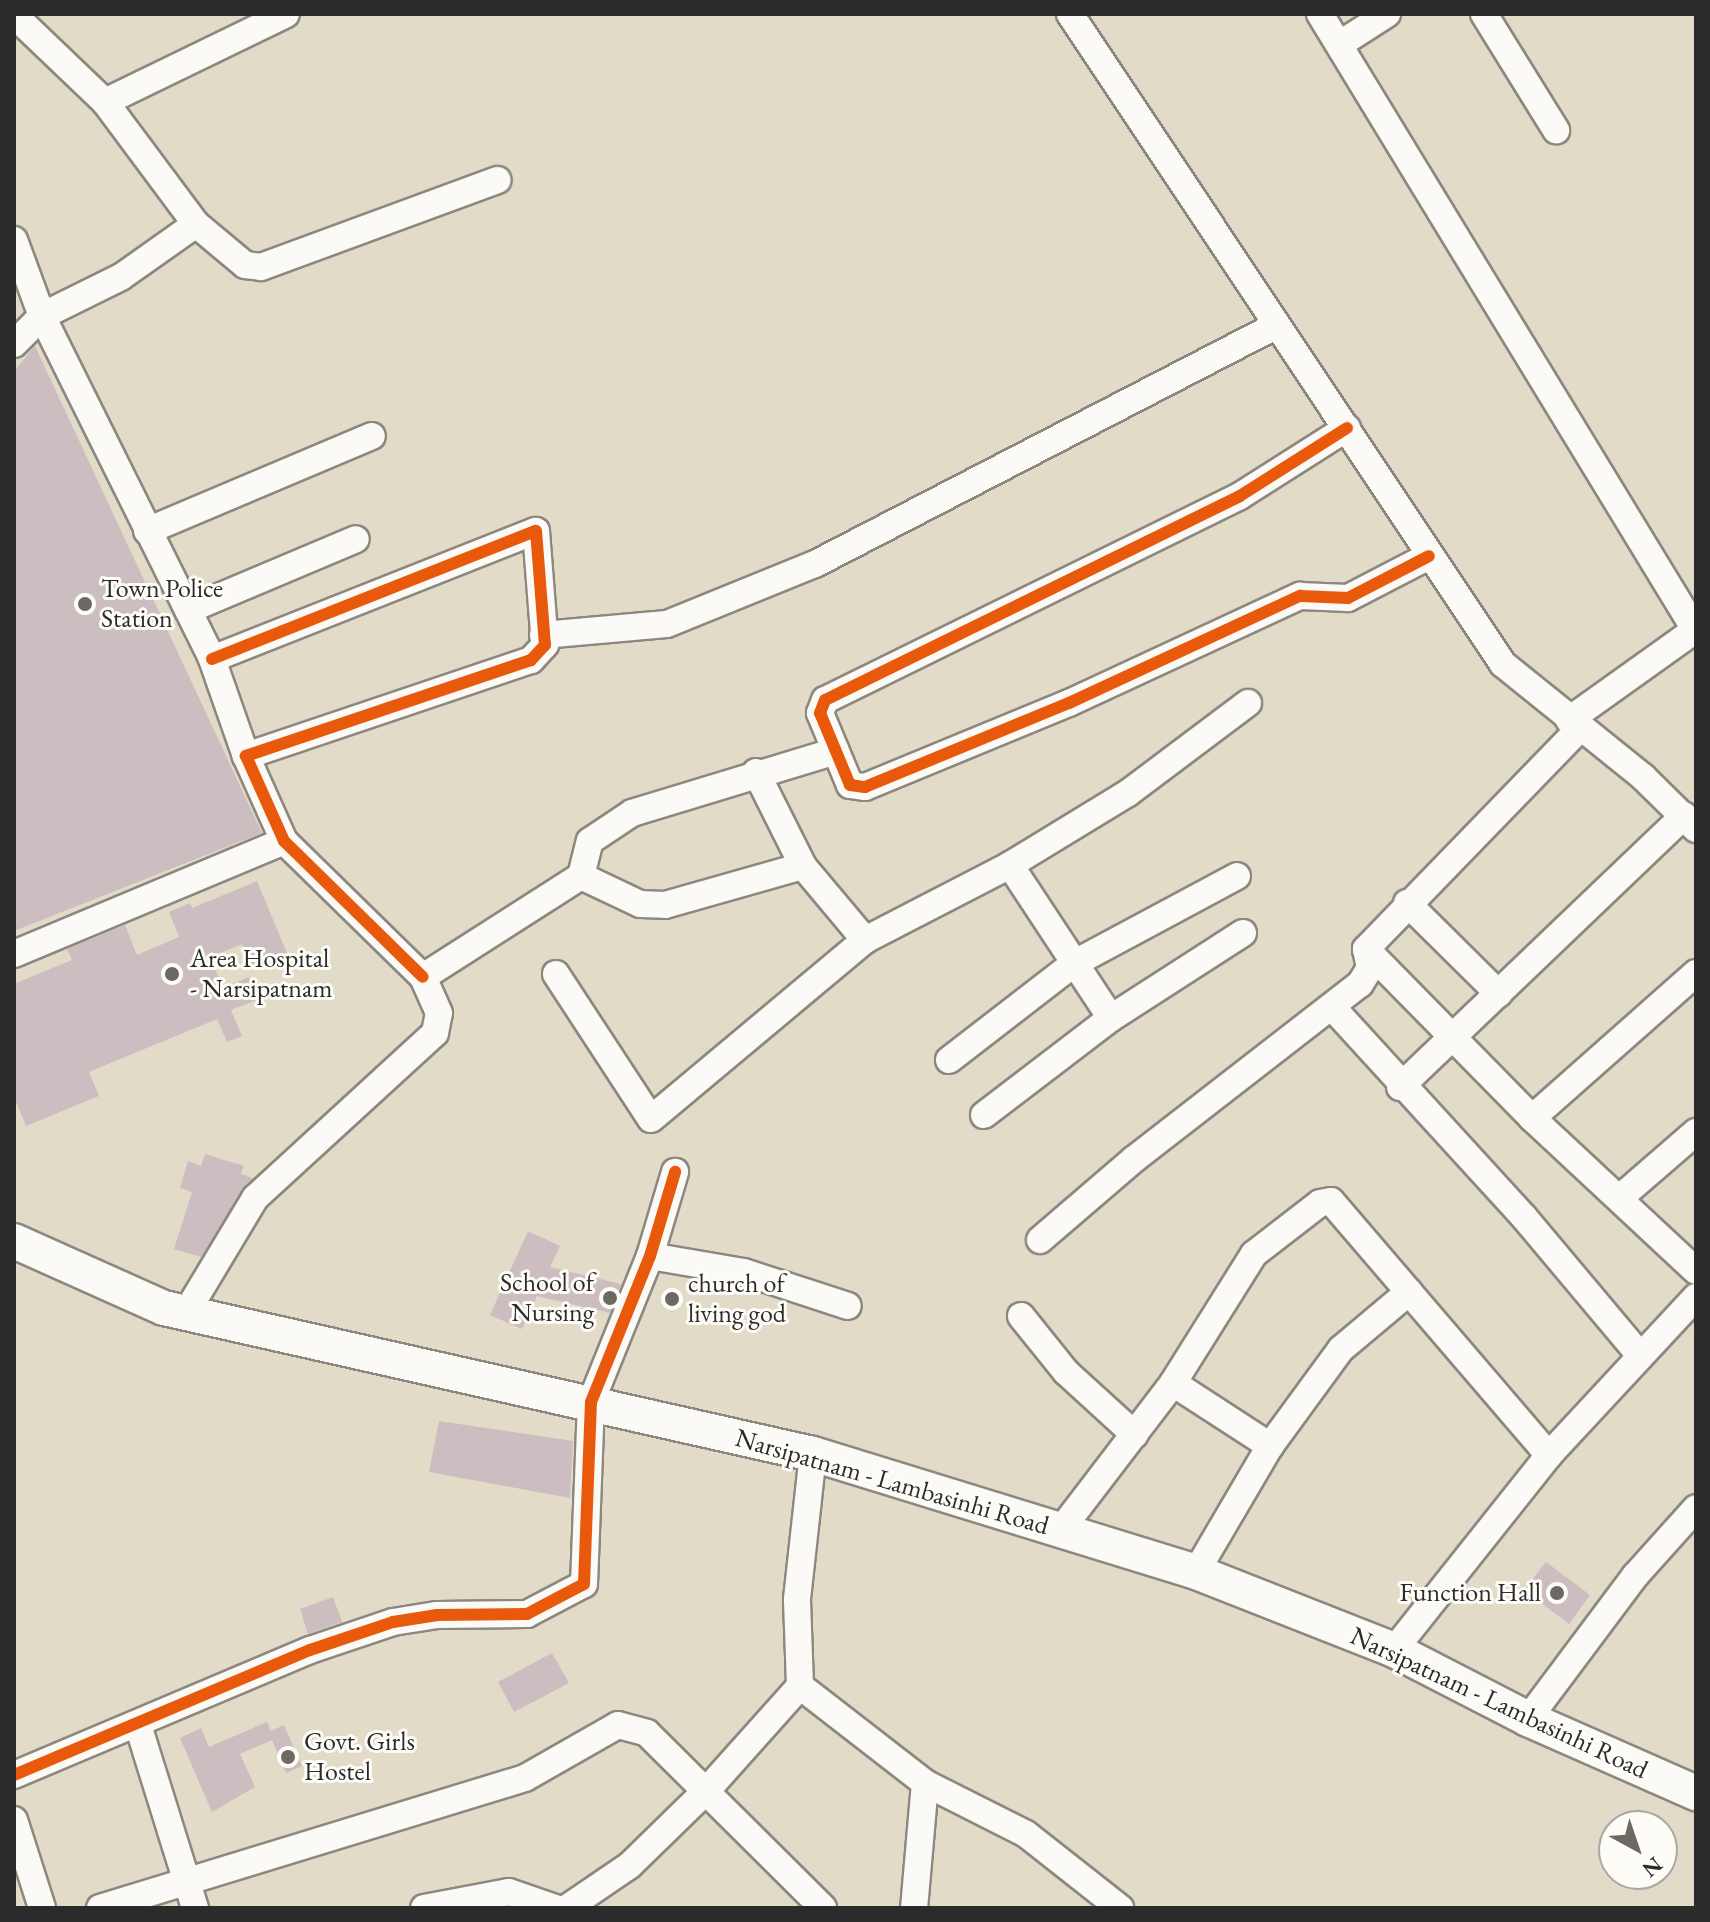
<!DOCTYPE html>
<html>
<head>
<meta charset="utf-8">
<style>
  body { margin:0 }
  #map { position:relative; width:1710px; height:1922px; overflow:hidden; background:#e2dbc8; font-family:"EB Garamond",serif }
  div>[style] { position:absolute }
  .building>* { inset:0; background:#ccbec0 }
  .roads { filter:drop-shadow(2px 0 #8c887f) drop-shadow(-2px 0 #8c887f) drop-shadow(0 2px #8c887f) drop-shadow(0 -2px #8c887f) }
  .minor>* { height:26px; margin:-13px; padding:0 13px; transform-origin:13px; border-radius:13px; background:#fbfaf7 }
  .major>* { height:34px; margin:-17px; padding:0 17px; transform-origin:17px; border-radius:17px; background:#fbfaf7 }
  .cycleway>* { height:12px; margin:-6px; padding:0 6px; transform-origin:6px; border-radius:6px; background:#e8590c }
  .dots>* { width:22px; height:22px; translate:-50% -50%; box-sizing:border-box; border:4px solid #fdfcf7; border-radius:50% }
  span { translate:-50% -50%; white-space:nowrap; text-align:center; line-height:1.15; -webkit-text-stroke:6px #fdfcf7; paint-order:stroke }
  .poi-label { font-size:26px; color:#2b2b2b }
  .left { translate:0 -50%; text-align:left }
  .right { translate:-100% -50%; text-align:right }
  .street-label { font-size:26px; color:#2b2b2b }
  .frame { position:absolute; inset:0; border:16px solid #2b2b2b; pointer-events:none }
  .north { position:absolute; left:1598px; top:1810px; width:80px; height:80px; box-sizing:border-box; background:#fdfcf7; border:2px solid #a9a8a5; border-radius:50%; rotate:140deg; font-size:22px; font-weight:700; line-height:32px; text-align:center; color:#2b2b2b }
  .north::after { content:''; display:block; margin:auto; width:28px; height:36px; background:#6b6962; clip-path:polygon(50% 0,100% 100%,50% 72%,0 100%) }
</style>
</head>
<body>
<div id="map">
  <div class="building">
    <div style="clip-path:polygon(35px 346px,262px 833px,14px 931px,14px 371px)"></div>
    <div style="clip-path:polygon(257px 881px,287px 953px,252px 968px,242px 944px,210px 957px,223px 988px,249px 977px,259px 999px,231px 1010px,242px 1036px,227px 1042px,217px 1019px,89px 1072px,99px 1096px,26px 1126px,14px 1097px,14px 984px,72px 960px,67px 949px,125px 925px,137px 955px,179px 937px,169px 912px,190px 903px,192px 908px)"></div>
    <div style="clip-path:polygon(205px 1154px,244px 1166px,241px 1174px,253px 1178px,201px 1257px,174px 1249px,192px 1192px,180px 1188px,188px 1161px,201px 1166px)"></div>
    <div style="clip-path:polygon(528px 1231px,560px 1246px,550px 1267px,621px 1284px,610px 1313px,537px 1296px,522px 1329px,490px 1315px)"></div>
    <div style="clip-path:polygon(439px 1421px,573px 1441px,570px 1498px,429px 1472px)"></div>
    <div style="clip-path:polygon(1546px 1562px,1590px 1595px,1569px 1624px,1524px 1590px)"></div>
    <div style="clip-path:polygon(333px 1597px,342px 1622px,308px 1634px,300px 1609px)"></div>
    <div style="clip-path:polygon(552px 1653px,569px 1683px,514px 1712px,498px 1682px)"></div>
    <div style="clip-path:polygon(267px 1722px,271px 1731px,284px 1725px,302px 1766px,286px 1773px,272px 1740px,240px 1754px,255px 1787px,212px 1812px,180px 1738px,201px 1728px,209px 1747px)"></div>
  </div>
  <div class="roads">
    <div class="minor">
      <div style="left:1070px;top:14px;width:781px;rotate:56.33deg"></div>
      <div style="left:1503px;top:664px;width:180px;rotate:38.9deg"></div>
      <div style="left:1643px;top:777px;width:74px;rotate:44.5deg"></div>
      <div style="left:1320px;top:14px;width:723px;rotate:58.64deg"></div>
      <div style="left:1484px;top:14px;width:137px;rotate:58.2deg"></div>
      <div style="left:14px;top:15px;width:126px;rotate:43.7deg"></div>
      <div style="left:105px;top:102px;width:152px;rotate:53.3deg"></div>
      <div style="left:196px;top:224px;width:64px;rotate:39.9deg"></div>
      <div style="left:245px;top:265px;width:16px;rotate:7deg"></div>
      <div style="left:261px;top:267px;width:252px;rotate:-20.2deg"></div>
      <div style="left:1340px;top:44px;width:56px;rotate:-32.6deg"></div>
      <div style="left:105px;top:102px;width:201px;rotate:-25.9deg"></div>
      <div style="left:14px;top:240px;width:81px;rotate:69.8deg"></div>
      <div style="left:42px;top:316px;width:383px;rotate:63.6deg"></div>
      <div style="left:212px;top:659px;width:103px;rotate:70.7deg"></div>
      <div style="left:14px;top:344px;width:40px;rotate:-45deg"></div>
      <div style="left:42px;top:316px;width:88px;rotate:-26.3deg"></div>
      <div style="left:121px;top:277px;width:92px;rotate:-35.2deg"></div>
      <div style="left:1347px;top:428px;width:127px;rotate:147.6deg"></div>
      <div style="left:1240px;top:496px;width:462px;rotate:153.8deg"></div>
      <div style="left:825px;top:700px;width:14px;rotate:111deg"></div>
      <div style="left:820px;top:713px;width:78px;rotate:67.4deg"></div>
      <div style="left:850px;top:785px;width:15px;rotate:8deg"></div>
      <div style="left:865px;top:787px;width:221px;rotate:-22.4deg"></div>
      <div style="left:1069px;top:703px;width:255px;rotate:-24.9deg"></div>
      <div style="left:1300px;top:596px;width:48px;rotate:2.4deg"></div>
      <div style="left:1348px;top:598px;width:91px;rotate:-27.4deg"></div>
      <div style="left:147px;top:531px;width:244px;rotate:-22.9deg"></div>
      <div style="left:188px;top:610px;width:182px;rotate:-22.9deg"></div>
      <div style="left:543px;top:635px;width:124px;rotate:-5.1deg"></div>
      <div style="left:667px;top:624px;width:160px;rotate:-22.1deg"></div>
      <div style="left:815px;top:564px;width:520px;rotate:-27.35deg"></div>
      <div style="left:212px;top:659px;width:348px;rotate:-21.6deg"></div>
      <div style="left:536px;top:531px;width:114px;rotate:85.5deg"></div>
      <div style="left:545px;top:645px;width:21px;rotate:133deg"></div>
      <div style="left:531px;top:660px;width:301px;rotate:161.4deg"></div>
      <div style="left:246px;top:756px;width:93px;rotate:65.9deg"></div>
      <div style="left:284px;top:841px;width:194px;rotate:44.4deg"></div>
      <div style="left:1569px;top:720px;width:155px;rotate:-35.5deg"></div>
      <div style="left:756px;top:772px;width:105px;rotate:63.4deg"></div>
      <div style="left:803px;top:866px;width:97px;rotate:50deg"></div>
      <div style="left:1010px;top:865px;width:183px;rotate:56.6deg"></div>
      <div style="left:581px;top:876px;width:65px;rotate:25.4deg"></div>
      <div style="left:640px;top:904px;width:25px;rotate:2deg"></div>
      <div style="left:665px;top:905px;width:143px;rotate:-15.8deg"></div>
      <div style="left:1407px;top:903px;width:129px;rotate:44.7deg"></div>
      <div style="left:14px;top:954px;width:293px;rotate:-22.7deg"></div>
      <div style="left:1696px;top:973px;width:219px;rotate:138.5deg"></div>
      <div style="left:1532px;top:1118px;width:224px;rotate:43deg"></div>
      <div style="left:556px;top:974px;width:173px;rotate:56.8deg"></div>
      <div style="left:651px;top:1119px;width:279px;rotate:-39.9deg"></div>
      <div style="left:865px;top:940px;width:163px;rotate:-27.3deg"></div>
      <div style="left:1010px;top:865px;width:138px;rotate:-31.4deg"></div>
      <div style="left:1128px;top:793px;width:150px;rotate:-36.9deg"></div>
      <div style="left:1333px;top:1008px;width:283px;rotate:47.6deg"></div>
      <div style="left:1524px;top:1217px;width:180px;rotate:50deg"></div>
      <div style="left:949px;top:1060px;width:157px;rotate:-37.7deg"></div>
      <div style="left:1073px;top:964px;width:186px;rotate:-28.2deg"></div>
      <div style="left:1400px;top:1087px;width:393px;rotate:-43.7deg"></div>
      <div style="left:984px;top:1115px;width:160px;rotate:-37.4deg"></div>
      <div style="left:1111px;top:1018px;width:157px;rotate:-32.8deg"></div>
      <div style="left:1532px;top:1118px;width:237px;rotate:-134.5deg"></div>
      <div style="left:1366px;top:949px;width:306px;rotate:-45.9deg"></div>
      <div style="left:1622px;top:1196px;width:98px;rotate:-40.9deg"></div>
      <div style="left:1040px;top:1240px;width:123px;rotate:-40.7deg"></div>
      <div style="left:1133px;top:1160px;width:287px;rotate:-37.8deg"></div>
      <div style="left:1360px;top:984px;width:19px;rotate:-58deg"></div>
      <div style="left:1370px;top:968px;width:19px;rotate:-102deg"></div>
      <div style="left:650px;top:1256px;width:95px;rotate:9.7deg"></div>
      <div style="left:744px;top:1272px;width:109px;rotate:18.1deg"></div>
      <div style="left:186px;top:1313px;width:134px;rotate:-59deg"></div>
      <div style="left:255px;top:1198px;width:244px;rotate:-42.5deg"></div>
      <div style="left:435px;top:1033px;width:20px;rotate:-79deg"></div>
      <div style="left:439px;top:1013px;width:39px;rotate:-114deg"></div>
      <div style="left:423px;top:977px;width:188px;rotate:-32.6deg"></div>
      <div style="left:581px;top:876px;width:36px;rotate:-76deg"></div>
      <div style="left:590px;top:841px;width:50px;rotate:-33.7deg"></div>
      <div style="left:632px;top:813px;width:213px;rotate:-16.9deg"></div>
      <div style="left:1021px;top:1316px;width:72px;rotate:51.2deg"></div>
      <div style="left:1066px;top:1372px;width:93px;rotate:42.4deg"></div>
      <div style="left:1173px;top:1383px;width:116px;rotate:33deg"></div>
      <div style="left:813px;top:1454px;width:147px;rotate:96.3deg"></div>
      <div style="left:797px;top:1600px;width:86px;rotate:88deg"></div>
      <div style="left:800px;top:1686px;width:158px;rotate:37.8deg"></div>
      <div style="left:925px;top:1783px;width:125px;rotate:95deg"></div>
      <div style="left:1060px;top:1531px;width:186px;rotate:-52.6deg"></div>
      <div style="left:1173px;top:1383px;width:152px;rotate:-57.9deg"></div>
      <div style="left:1254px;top:1254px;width:83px;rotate:-37.7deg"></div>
      <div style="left:1320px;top:1203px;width:11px;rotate:-10deg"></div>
      <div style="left:1331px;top:1201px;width:335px;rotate:49.4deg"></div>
      <div style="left:1196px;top:1572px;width:146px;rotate:-59.6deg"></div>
      <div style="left:1270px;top:1446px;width:120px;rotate:-53.8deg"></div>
      <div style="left:1341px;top:1349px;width:89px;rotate:-40deg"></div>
      <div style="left:1394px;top:1650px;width:249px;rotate:-51.5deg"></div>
      <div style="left:1549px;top:1455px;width:216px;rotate:-47.1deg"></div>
      <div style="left:1528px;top:1719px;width:179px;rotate:-53.2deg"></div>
      <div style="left:1635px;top:1576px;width:91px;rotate:-48.1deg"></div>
      <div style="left:138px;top:1725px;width:192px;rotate:72.7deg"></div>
      <div style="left:14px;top:1775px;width:321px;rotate:-22.9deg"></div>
      <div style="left:310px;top:1650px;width:88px;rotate:-18.6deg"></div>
      <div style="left:393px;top:1622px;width:45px;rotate:-9deg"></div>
      <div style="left:437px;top:1615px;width:90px;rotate:-0.6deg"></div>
      <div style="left:527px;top:1614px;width:64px;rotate:-27.8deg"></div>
      <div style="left:584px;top:1584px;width:182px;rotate:-87.8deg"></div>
      <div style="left:591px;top:1402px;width:157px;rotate:-68deg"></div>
      <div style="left:650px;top:1256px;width:88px;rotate:-73.4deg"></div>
      <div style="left:925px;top:1783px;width:113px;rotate:26.8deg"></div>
      <div style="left:1026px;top:1834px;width:120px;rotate:38.2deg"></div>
      <div style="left:14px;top:1820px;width:92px;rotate:72.3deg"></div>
      <div style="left:100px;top:1908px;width:444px;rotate:-17deg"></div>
      <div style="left:525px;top:1778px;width:107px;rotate:-29.7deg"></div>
      <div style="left:618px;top:1725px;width:30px;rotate:15deg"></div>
      <div style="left:647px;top:1733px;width:248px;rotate:44.8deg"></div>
      <div style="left:424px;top:1908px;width:86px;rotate:-10.7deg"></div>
      <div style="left:509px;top:1892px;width:49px;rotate:19.2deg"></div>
      <div style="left:567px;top:1908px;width:76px;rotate:-34.3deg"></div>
      <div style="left:630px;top:1865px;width:109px;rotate:-44.3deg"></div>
      <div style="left:708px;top:1789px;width:138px;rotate:-48.2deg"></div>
    </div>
    <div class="major">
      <div style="left:14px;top:1241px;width:164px;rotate:24.1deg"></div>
      <div style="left:164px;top:1308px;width:665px;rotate:12.68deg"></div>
      <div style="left:813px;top:1454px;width:401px;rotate:17.1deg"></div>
      <div style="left:1196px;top:1572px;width:213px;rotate:21.5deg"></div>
      <div style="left:1394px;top:1650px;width:151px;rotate:27.2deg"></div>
      <div style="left:1528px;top:1719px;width:184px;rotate:23.8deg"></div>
    </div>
  </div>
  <div class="cycleway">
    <div style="left:1347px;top:428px;width:127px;rotate:147.6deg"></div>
    <div style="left:1240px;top:496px;width:462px;rotate:153.8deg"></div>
    <div style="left:825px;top:700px;width:14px;rotate:111deg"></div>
    <div style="left:820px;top:713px;width:78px;rotate:67.4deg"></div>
    <div style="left:850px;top:785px;width:15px;rotate:8deg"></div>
    <div style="left:865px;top:787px;width:221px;rotate:-22.4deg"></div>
    <div style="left:1069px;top:703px;width:255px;rotate:-24.9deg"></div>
    <div style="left:1300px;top:596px;width:48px;rotate:2.4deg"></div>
    <div style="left:1348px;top:598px;width:91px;rotate:-27.4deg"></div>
    <div style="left:212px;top:659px;width:348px;rotate:-21.6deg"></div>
    <div style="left:536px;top:531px;width:114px;rotate:85.5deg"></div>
    <div style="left:545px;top:645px;width:21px;rotate:133deg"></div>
    <div style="left:531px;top:660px;width:301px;rotate:161.4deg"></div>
    <div style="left:246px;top:756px;width:93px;rotate:65.9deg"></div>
    <div style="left:284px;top:841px;width:194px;rotate:44.4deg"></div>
    <div style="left:14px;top:1775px;width:321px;rotate:-22.9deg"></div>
    <div style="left:310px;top:1650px;width:88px;rotate:-18.6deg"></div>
    <div style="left:393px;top:1622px;width:45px;rotate:-9deg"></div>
    <div style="left:437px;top:1615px;width:90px;rotate:-0.6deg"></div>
    <div style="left:527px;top:1614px;width:64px;rotate:-27.8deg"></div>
    <div style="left:584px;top:1584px;width:182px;rotate:-87.8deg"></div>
    <div style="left:591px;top:1402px;width:157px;rotate:-68deg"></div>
    <div style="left:650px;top:1256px;width:88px;rotate:-73.4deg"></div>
  </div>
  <div class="dots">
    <div style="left:85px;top:604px;background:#6b6962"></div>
    <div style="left:172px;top:974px;background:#6b6962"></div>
    <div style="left:610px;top:1298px;background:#6b6962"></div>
    <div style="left:672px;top:1299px;background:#6b6962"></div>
    <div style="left:1557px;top:1593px;background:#6b6962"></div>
    <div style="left:288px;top:1757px;background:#6b6962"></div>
  </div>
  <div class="poi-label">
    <span class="left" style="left:101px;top:604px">Town Police<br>Station</span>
    <span class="left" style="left:190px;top:974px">Area Hospital<br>- Narsipatnam</span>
    <span class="right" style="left:594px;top:1298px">School of<br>Nursing</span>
    <span class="left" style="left:688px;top:1299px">church of<br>living god</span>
    <span class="right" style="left:1541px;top:1593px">Function Hall</span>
    <span class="left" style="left:304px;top:1757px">Govt. Girls<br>Hostel</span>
  </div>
  <div class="street-label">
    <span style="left:892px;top:1482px;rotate:16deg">Narsipatnam - Lambasinhi Road</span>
    <span style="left:1499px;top:1703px;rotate:25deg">Narsipatnam - Lambasinhi Road</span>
  </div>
  <div class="frame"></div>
  <div class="north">N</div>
</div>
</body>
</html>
